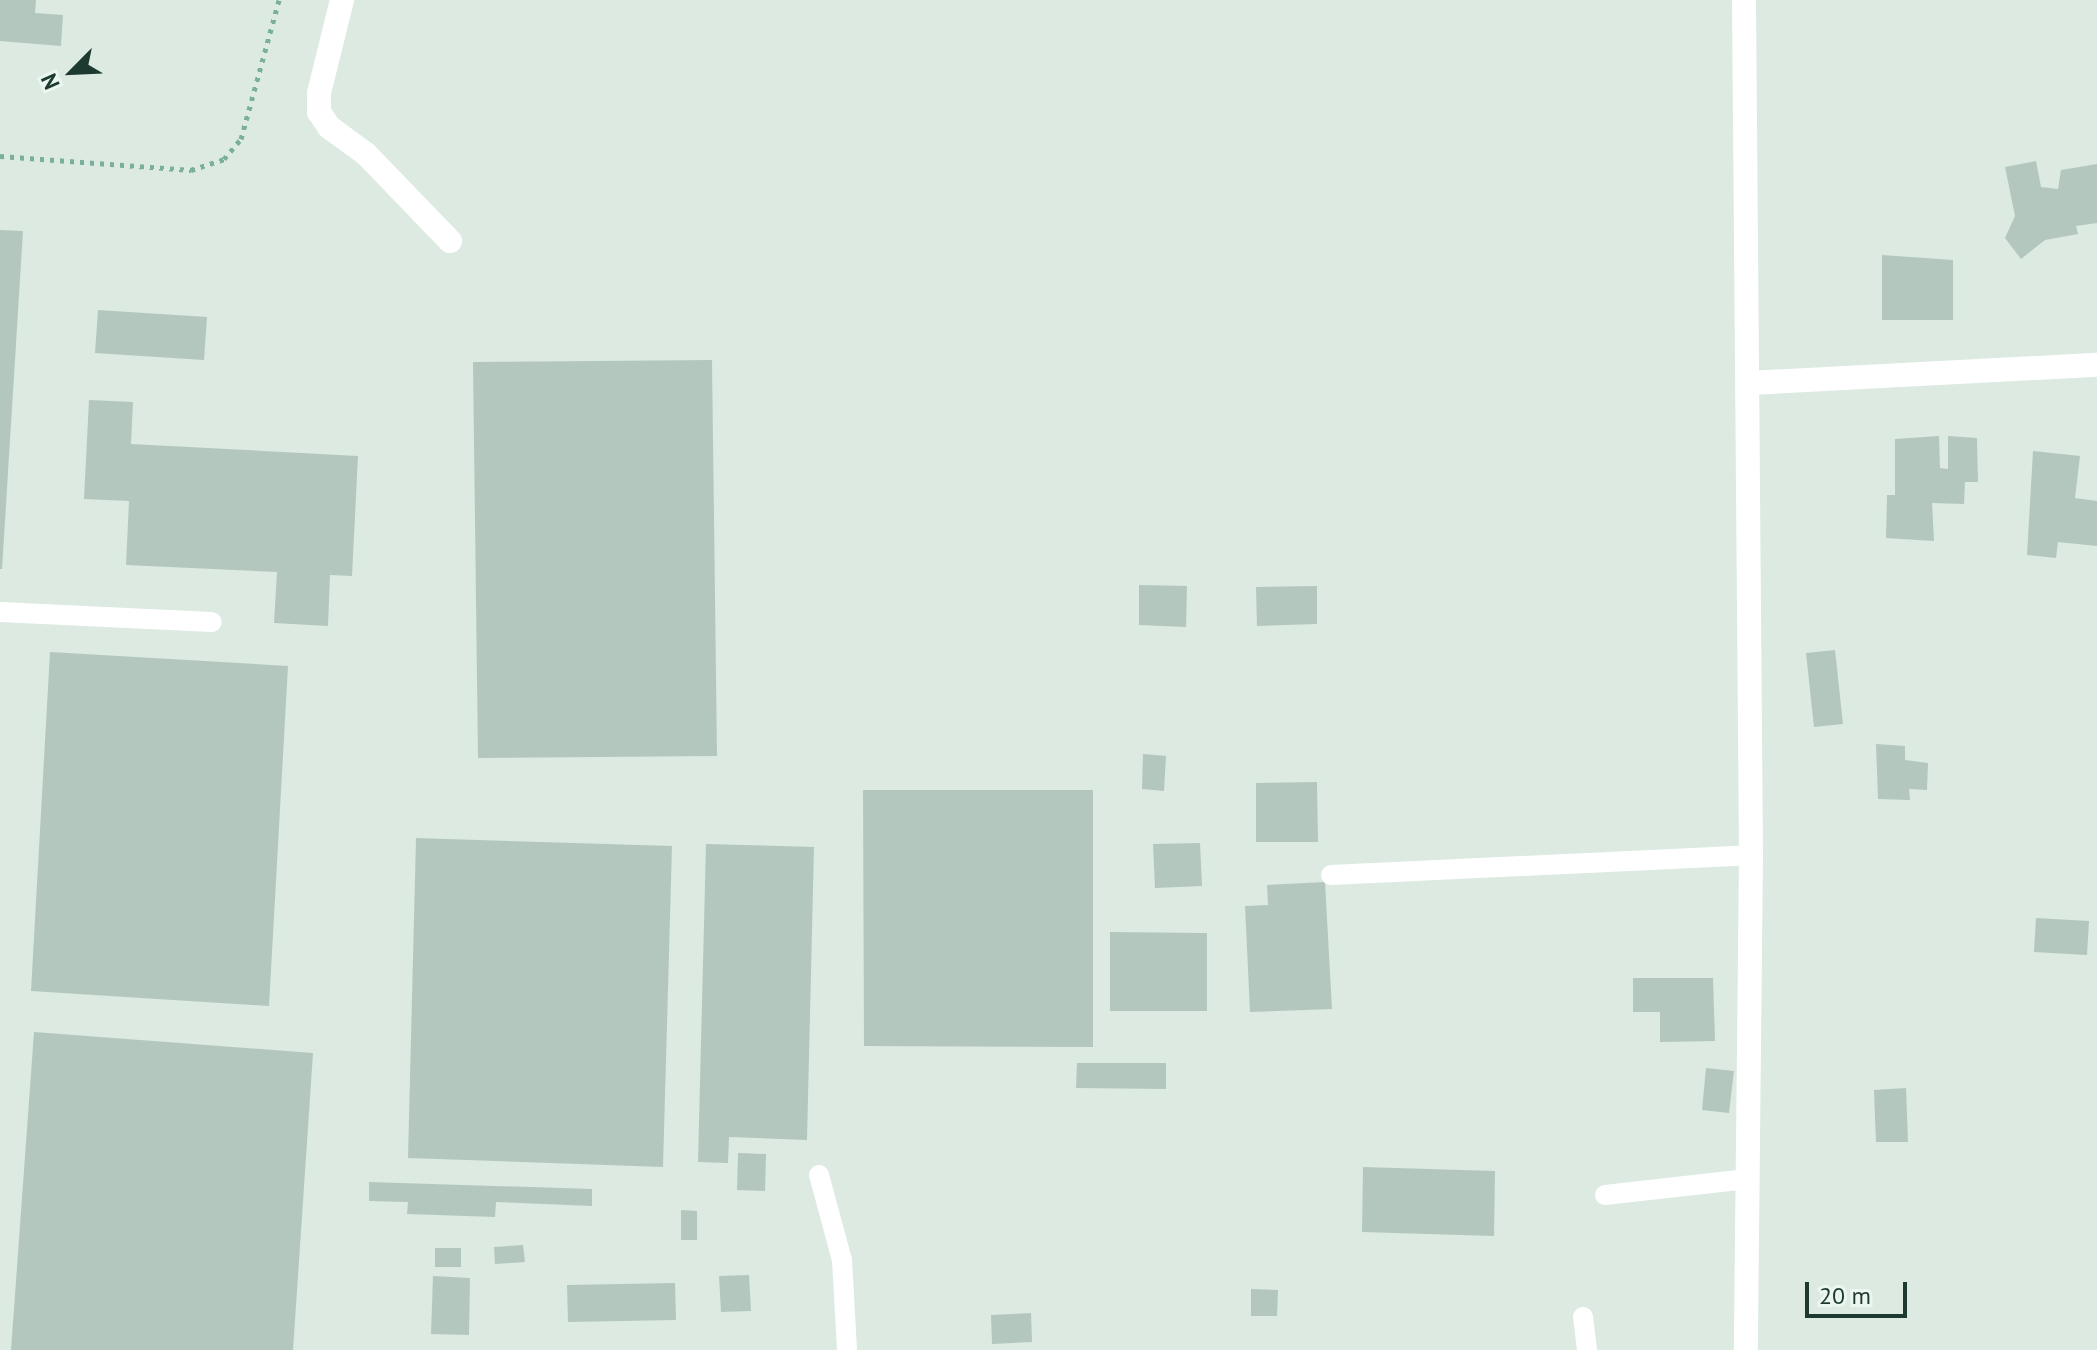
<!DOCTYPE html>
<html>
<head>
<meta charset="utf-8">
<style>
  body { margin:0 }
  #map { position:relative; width:2097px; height:1350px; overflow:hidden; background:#dceae2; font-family:"PT Sans",sans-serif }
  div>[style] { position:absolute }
  .building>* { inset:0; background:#b4c7be }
  .path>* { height:5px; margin-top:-2.5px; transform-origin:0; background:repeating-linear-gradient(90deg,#7ab09b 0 4px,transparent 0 10px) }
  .service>* { height:20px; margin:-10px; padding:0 10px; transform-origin:10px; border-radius:10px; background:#fff }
  .minor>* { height:24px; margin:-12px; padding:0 12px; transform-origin:12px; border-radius:12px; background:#fff }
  span { translate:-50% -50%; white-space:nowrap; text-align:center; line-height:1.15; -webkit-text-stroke:7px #ecf6f1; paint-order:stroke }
  .north { position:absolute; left:32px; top:32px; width:80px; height:80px; -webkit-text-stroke:6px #ecf6f1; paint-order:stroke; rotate:246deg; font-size:22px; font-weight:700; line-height:32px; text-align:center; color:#1d3a30 }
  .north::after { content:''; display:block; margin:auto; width:28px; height:36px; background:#1d3a30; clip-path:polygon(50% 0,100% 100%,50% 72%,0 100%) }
  .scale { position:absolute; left:1805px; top:1282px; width:102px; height:36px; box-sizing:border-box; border:4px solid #1d3a30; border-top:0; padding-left:10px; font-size:24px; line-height:28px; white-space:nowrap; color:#1d3a30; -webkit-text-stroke:6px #ecf6f1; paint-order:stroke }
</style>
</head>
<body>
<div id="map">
  <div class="building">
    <div style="clip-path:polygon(0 0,36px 0,35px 13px,63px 15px,61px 46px,0 41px)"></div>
    <div style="clip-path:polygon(2036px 161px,2041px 187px,2058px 189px,2061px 170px,2097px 164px,2097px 223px,2076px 226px,2078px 234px,2045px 240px,2021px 259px,2005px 238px,2015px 216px,2005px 167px)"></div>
    <div style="clip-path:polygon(0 230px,23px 231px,2px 569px,0 569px)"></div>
    <div style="clip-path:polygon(1882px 255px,1953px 260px,1953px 320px,1882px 320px)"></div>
    <div style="clip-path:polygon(98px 310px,207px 317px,204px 360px,95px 353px)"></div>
    <div style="clip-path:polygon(712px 360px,717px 756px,478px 758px,473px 362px)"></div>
    <div style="clip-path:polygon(89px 400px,133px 402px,131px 444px,358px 456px,352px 576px,330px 575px,328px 626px,274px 623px,277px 572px,126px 565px,129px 501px,84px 499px)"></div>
    <div style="clip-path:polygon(1939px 436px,1940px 468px,1948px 469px,1948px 436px,1977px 438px,1978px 482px,1965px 482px,1964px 504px,1932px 503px,1934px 541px,1886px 538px,1887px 495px,1895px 495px,1895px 439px)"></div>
    <div style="clip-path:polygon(2033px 451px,2080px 456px,2075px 498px,2097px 501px,2097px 546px,2058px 542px,2056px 558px,2027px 555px)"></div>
    <div style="clip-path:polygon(1139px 585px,1187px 586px,1186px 627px,1139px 625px)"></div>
    <div style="clip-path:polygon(1317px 586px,1317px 624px,1257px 626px,1256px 587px)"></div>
    <div style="clip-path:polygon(1835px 650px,1843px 724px,1814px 727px,1806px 653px)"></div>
    <div style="clip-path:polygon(50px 652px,288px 666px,269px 1006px,31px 991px)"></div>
    <div style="clip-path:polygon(1876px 744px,1905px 746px,1905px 760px,1928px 763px,1927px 790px,1909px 789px,1910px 800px,1878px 799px)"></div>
    <div style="clip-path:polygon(1143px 754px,1166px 756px,1164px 791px,1142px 789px)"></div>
    <div style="clip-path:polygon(1317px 782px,1318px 842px,1256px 842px,1256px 783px)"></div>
    <div style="clip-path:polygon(863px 790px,1093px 790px,1093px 1047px,864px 1046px)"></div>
    <div style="clip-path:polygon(416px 838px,672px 846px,663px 1167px,408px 1158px)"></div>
    <div style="clip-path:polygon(1200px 843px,1202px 886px,1155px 888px,1153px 844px)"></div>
    <div style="clip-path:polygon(706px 844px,814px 847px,807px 1140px,729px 1137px,728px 1163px,698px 1162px)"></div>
    <div style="clip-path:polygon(1325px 882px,1332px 1009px,1250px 1012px,1245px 906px,1268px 905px,1267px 885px)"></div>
    <div style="clip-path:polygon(2036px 918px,2089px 921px,2087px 955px,2034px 952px)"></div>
    <div style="clip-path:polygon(1110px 932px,1207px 933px,1207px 1011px,1110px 1011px)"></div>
    <div style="clip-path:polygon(1633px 978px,1713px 978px,1715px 1041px,1660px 1042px,1660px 1012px,1633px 1012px)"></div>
    <div style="clip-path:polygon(34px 1032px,313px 1053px,293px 1350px,11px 1350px)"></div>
    <div style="clip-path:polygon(1077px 1063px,1166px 1063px,1166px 1089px,1076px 1088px)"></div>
    <div style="clip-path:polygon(1706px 1068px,1734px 1071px,1729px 1113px,1702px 1110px)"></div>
    <div style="clip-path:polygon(1906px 1088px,1908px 1142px,1876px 1142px,1874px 1090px)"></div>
    <div style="clip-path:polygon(738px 1153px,766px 1154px,765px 1191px,737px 1190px)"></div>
    <div style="clip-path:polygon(1363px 1167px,1495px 1171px,1494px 1236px,1362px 1232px)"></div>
    <div style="clip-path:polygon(369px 1182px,592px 1189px,592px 1206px,496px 1202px,495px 1217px,407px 1214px,408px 1202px,369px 1201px)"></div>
    <div style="clip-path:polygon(681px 1210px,697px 1211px,697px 1240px,681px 1240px)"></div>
    <div style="clip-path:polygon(523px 1245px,525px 1262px,495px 1264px,494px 1247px)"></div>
    <div style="clip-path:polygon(435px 1248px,461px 1248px,461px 1267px,435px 1267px)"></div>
    <div style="clip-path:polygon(749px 1275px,751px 1311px,721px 1312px,719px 1276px)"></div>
    <div style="clip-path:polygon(433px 1276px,470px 1278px,469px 1335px,431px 1334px)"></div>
    <div style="clip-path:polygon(675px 1283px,676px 1320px,568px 1322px,567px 1285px)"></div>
    <div style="clip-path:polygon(1251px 1289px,1278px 1290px,1277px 1316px,1251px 1316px)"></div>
    <div style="clip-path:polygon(1031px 1313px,1032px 1342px,992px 1344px,991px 1315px)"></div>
  </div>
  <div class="path">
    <div style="left:0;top:156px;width:192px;rotate:4.2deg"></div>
    <div style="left:191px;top:170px;width:35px;rotate:-18deg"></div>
    <div style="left:224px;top:159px;width:26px;rotate:-50deg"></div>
    <div style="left:241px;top:139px;width:144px;rotate:-74.7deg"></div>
  </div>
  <div class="service">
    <div style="left:0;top:612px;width:212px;rotate:2.7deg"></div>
    <div style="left:1331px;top:875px;width:420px;rotate:-2.7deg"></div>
    <div style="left:819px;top:1175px;width:88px;rotate:74.9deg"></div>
    <div style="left:842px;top:1260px;width:90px;rotate:86.8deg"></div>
    <div style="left:1605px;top:1195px;width:143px;rotate:-6.4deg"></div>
    <div style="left:1583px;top:1317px;width:33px;rotate:83deg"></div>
  </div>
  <div class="minor">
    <div style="left:342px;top:0;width:96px;rotate:103.9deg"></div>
    <div style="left:319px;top:93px;width:19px;rotate:90deg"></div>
    <div style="left:319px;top:112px;width:18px;rotate:56deg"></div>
    <div style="left:329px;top:127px;width:46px;rotate:36.1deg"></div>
    <div style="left:366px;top:154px;width:121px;rotate:46deg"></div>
    <div style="left:1744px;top:0;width:855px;rotate:89.53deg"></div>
    <div style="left:1751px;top:855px;width:495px;rotate:90.6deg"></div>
    <div style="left:1749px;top:383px;width:348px;rotate:-3deg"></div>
  </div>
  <div class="north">N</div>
  <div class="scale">20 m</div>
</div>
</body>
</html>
